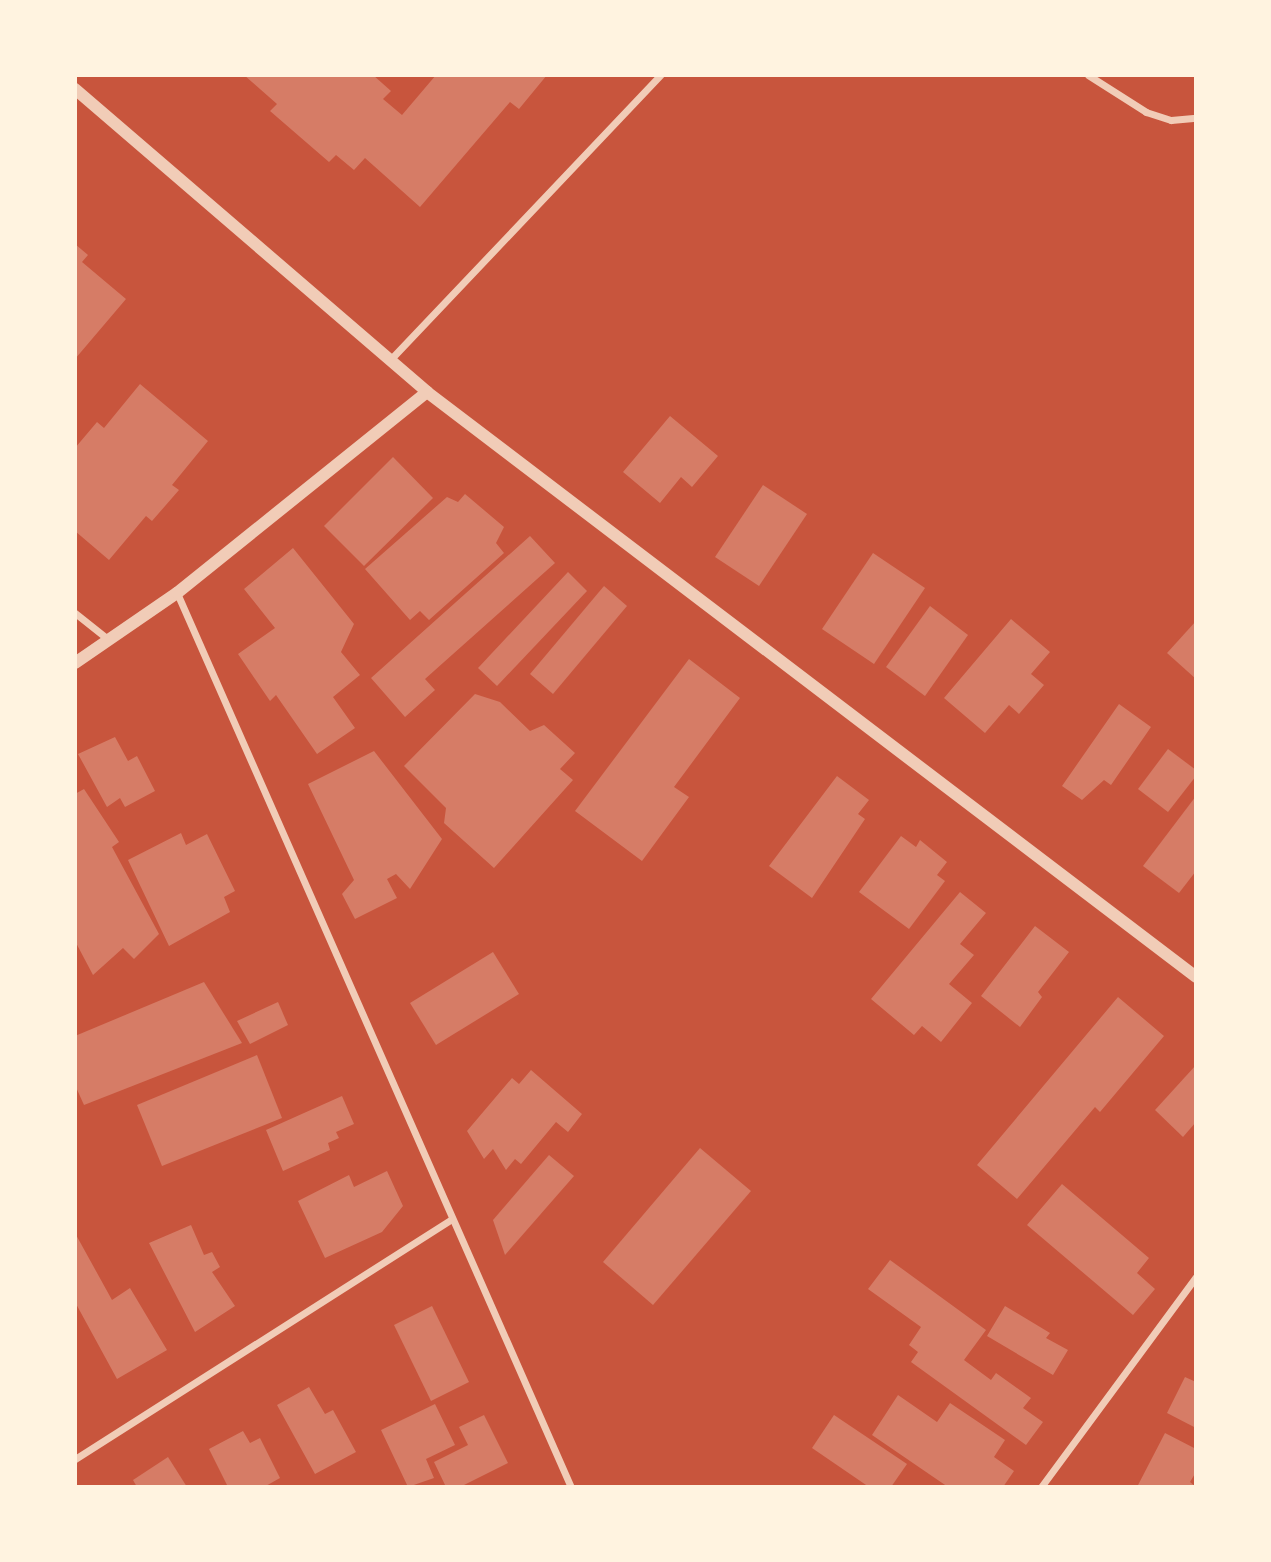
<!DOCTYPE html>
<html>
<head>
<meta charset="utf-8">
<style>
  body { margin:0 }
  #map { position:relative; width:1271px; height:1562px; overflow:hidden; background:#c8553d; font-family:Overpass,sans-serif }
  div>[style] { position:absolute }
  .building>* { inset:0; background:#d67c66 }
  .minor>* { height:7px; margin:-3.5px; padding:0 3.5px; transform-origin:3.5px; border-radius:3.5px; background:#f1ccb7 }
  .tertiary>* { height:12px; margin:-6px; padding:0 6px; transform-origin:6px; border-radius:6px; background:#f1ccb7 }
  span { translate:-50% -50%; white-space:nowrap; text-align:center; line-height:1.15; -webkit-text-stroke:7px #fff3e0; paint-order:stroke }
  .frame { position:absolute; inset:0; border:77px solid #fff3e0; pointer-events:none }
</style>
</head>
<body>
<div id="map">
  <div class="building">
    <div style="clip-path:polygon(244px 75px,373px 75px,391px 91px,383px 99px,402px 115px,436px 75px,547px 75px,519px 109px,510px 102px,420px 207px,365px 158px,354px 170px,336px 155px,329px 162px,270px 111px,277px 104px)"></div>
    <div style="clip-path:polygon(75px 244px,88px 255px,82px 262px,126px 299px,75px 359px)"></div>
    <div style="clip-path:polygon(140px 384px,208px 441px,172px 485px,179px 490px,152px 521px,146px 516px,109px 560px,75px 531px,75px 448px,97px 422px,104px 428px)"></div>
    <div style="clip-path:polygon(670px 416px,718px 456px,692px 487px,681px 477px,660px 503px,623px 472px)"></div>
    <div style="clip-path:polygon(393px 457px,433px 498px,364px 566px,324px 526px)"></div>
    <div style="clip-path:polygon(763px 485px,807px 514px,759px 586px,715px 557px)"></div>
    <div style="clip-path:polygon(465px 494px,504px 527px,496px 543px,504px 553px,429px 620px,420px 611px,410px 620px,365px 569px,447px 497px,458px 502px)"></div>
    <div style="clip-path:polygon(530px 536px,555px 563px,425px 679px,435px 690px,405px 717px,371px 678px)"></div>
    <div style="clip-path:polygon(293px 548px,354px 624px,341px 652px,360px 675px,333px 697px,355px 728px,317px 754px,276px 695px,270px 701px,238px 654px,275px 628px,244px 589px)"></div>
    <div style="clip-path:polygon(873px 553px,925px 588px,874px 664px,822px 629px)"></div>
    <div style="clip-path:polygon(568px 572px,587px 591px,497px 686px,478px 668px)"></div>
    <div style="clip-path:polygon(604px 586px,627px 606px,553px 694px,530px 674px)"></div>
    <div style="clip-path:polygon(930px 606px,968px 635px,925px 696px,886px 667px)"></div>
    <div style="clip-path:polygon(1011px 619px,1050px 652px,1031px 674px,1044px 685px,1019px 714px,1009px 705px,985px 733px,944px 698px)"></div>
    <div style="clip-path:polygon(1196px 621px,1196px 679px,1167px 653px)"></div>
    <div style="clip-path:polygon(689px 659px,740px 698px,674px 787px,689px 797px,642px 861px,575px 811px)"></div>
    <div style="clip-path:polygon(475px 694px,500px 702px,530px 731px,544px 725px,575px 753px,560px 769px,573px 780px,494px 868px,444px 823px,446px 808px,404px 766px)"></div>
    <div style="clip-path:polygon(1119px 704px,1151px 727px,1111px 785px,1104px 780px,1082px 800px,1062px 786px)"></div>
    <div style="clip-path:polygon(115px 737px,128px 761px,137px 756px,155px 791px,125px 807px,120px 798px,107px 807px,78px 754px)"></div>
    <div style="clip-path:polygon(1168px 749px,1196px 770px,1196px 776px,1168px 812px,1138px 789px)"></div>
    <div style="clip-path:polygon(374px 751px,442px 839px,410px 889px,396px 874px,387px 879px,397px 898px,355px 919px,342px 894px,354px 880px,308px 784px)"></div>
    <div style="clip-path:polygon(837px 776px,869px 800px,858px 814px,865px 819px,812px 898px,769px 866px)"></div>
    <div style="clip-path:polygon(84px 789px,119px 842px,112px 847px,159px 934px,134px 959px,123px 948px,93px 975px,75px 941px,75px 794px)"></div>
    <div style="clip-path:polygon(1196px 796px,1196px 871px,1179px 893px,1143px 866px)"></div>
    <div style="clip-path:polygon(181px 833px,186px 845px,207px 834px,235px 891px,224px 897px,230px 912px,169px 946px,128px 860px)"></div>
    <div style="clip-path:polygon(901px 836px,916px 847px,920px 840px,947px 862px,937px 875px,945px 881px,909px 929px,859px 892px)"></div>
    <div style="clip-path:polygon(960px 892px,986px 913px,960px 944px,974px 955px,949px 984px,972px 1003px,941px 1042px,922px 1026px,914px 1035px,871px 999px)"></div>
    <div style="clip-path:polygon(1035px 926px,1069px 952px,1038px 992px,1042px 997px,1020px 1027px,981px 996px)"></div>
    <div style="clip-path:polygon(493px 952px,519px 994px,436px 1045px,410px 1003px)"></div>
    <div style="clip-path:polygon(204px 982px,242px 1043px,84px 1105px,75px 1085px,75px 1036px)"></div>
    <div style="clip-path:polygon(1118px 997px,1164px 1036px,1100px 1112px,1095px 1107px,1017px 1199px,977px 1165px)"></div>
    <div style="clip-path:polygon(278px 1002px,288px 1025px,250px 1044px,237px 1021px)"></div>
    <div style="clip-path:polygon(257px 1055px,282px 1118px,162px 1166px,137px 1105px)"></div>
    <div style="clip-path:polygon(1196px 1065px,1196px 1122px,1183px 1137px,1155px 1110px)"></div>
    <div style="clip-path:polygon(531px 1070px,582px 1114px,568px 1132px,556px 1122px,521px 1164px,515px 1159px,506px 1170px,493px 1149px,484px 1159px,467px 1131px,512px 1078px,519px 1084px)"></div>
    <div style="clip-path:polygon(342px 1096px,354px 1124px,336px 1132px,339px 1138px,328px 1143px,330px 1150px,283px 1171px,266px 1130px)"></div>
    <div style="clip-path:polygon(700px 1148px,751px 1191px,653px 1305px,603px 1262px)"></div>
    <div style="clip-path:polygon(549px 1155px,574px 1176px,505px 1255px,493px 1220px)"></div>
    <div style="clip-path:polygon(387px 1171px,403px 1206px,382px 1232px,325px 1258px,298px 1201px,349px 1175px,354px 1187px)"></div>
    <div style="clip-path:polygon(1062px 1184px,1149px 1258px,1137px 1273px,1155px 1289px,1133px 1315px,1027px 1225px)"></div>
    <div style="clip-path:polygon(191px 1225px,204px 1255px,212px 1252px,220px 1267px,212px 1272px,235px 1306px,195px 1332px,149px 1243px)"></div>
    <div style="clip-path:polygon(75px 1233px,112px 1300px,130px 1288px,167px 1350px,117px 1379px,75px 1302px)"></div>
    <div style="clip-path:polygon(890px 1260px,986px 1330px,964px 1360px,991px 1380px,996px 1373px,1031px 1398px,1023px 1408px,1043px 1422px,1026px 1445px,911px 1362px,918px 1352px,909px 1345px,921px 1327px,868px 1289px)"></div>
    <div style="clip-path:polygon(432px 1306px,469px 1382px,431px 1401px,394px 1325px)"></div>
    <div style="clip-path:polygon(1005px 1306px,1050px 1333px,1046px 1338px,1068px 1350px,1053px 1375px,987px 1336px)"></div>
    <div style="clip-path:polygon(1185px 1377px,1196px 1382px,1196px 1428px,1167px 1413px)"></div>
    <div style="clip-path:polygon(309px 1387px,325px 1414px,333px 1410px,356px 1452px,315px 1474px,277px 1405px)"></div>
    <div style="clip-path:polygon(898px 1395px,937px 1422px,950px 1403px,1005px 1440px,994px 1457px,1014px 1471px,1003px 1487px,948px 1487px,872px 1435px)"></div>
    <div style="clip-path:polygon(435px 1404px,455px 1445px,426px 1459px,434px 1478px,408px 1487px,381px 1430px)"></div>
    <div style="clip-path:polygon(484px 1415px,508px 1463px,460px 1487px,446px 1487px,434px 1462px,468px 1445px,459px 1427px)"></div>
    <div style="clip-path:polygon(834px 1415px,907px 1464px,891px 1487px,869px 1487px,812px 1448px)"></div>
    <div style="clip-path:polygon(243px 1431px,250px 1443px,260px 1438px,280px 1478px,264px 1487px,228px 1487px,209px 1449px)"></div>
    <div style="clip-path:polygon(1165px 1433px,1196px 1449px,1196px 1472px,1190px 1482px,1196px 1487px,1137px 1487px)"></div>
    <div style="clip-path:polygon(168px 1457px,187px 1487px,137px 1487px,133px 1480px)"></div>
  </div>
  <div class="minor">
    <div style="left:1088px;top:75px;width:69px;rotate:32.5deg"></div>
    <div style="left:1146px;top:112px;width:26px;rotate:18deg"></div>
    <div style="left:1171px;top:120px;width:25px;rotate:-5deg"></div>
    <div style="left:389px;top:361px;width:394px;rotate:-46.5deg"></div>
    <div style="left:177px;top:593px;width:977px;rotate:66.22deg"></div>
    <div style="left:75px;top:613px;width:43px;rotate:38.5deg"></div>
    <div style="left:75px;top:1459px;width:447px;rotate:-32.5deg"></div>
    <div style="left:1041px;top:1487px;width:261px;rotate:-53.6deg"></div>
  </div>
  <div class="tertiary">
    <div style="left:75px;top:89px;width:464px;rotate:40.7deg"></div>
    <div style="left:427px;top:392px;width:966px;rotate:37.26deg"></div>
    <div style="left:75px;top:663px;width:124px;rotate:-34.5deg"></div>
    <div style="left:177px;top:593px;width:321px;rotate:-38.8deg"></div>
  </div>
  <div class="frame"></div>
</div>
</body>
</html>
